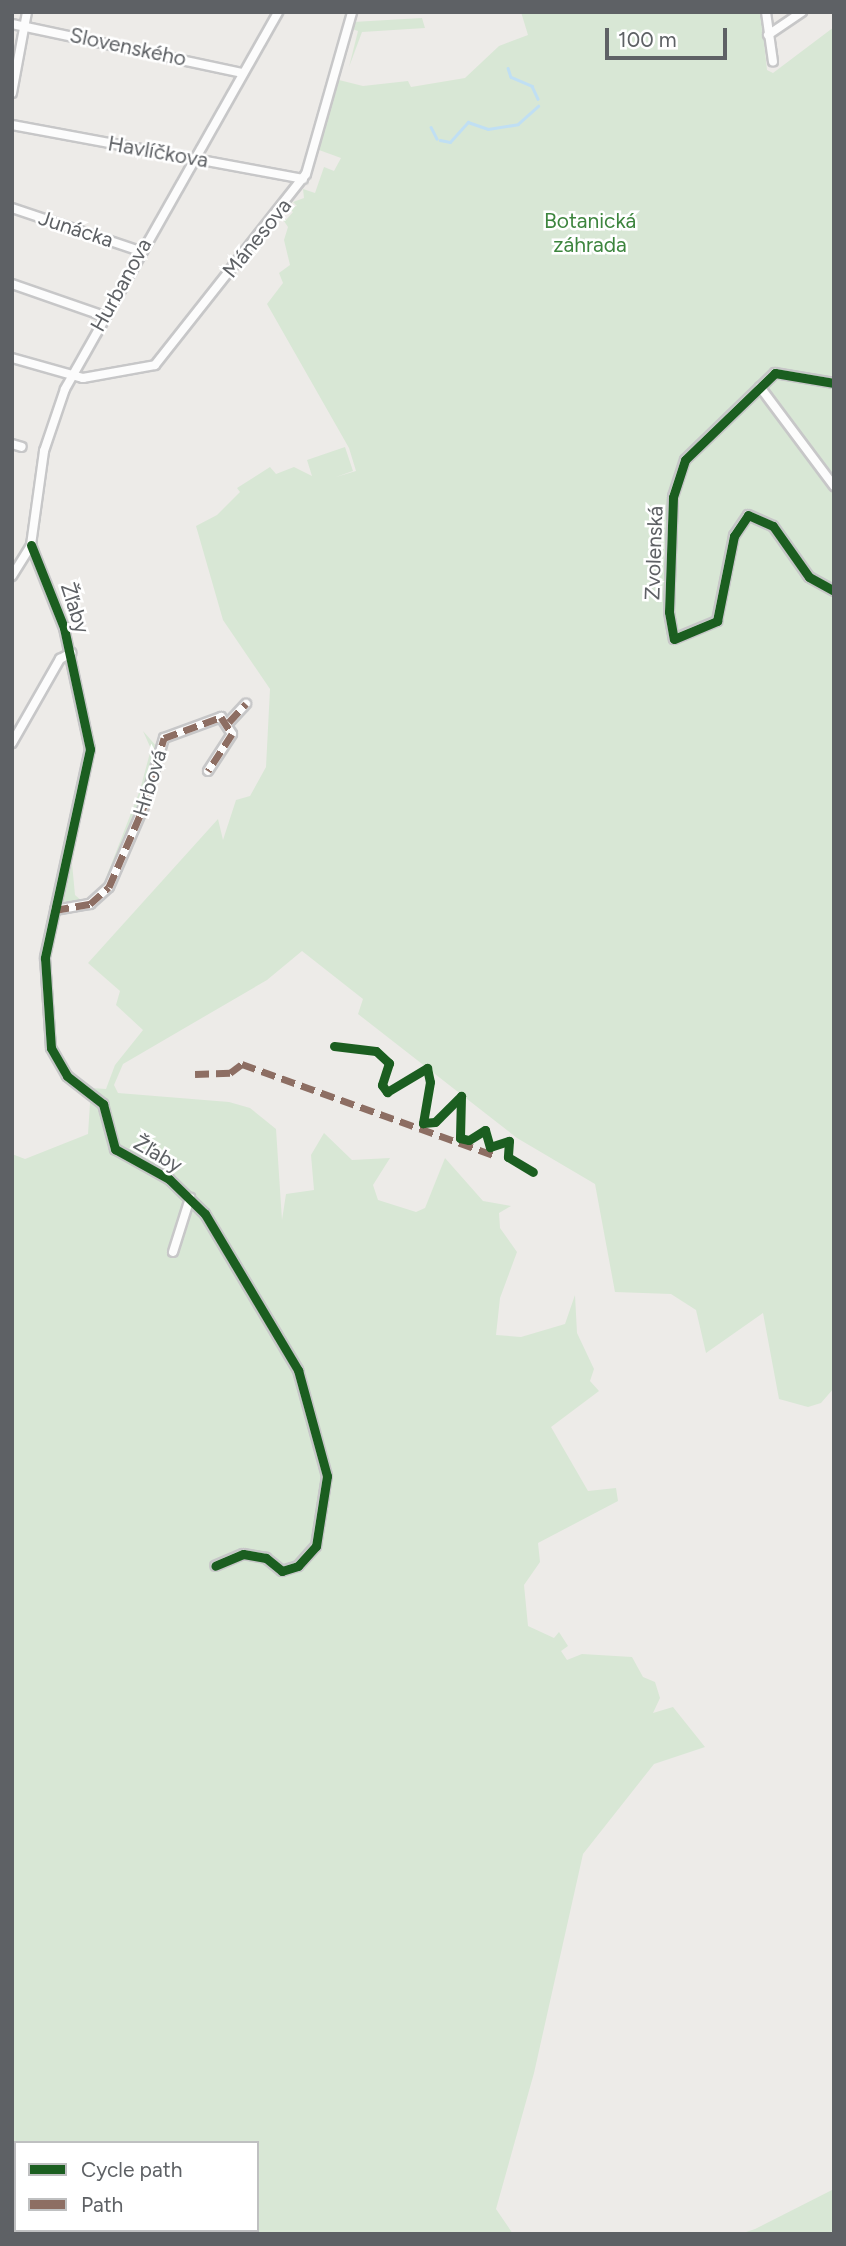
<!DOCTYPE html>
<html>
<head>
<meta charset="utf-8">
<style>
  body { margin:0 }
  #map { position:relative; width:846px; height:2246px; overflow:hidden; background:#edebe8; font-family:Figtree,sans-serif }
  div>[style] { position:absolute }
  .green>* { inset:0; background:#d8e7d5 }
  .stream>* { height:2.5px; margin:-1.25px; padding:0 1.25px; transform-origin:1.25px; border-radius:1.25px; background:#c0dff3 }
  .roads { filter:drop-shadow(2px 0 #c7c7c8) drop-shadow(-2px 0 #c7c7c8) drop-shadow(0 2px #c7c7c8) drop-shadow(0 -2px #c7c7c8) }
  .street>* { height:8px; margin:-4px; padding:0 4px; transform-origin:4px; border-radius:4px; background:#fcfcfc }
  .quiet>* { height:7px; margin-top:-3.5px; transform-origin:0; background:repeating-linear-gradient(90deg,#8d6e63 0 14px,transparent 0 21px) }
  .cycleway>* { height:9px; margin:-4.5px; padding:0 4.5px; transform-origin:4.5px; border-radius:4.5px; background:#1b5e20 }
  span { translate:-50% -50%; white-space:nowrap; text-align:center; line-height:1.15; -webkit-text-stroke:5px #fff; paint-order:stroke }
  .street-label { font-size:21px; color:#5e6165 }
  .park-label { font-size:21px; color:#3d853e }
  .frame { position:absolute; inset:0; border:14px solid #5e6165; pointer-events:none }
  .legend { position:absolute; left:14px; top:2141px; width:245px; height:91px; box-sizing:border-box; background:#fff; border:2px solid #bfc0c1; margin:0; padding:9px 12px; list-style:none; font-size:21px; color:#5e6165 }
  .legend li { display:flex; align-items:center; gap:14px; height:35px }
  .legend b { width:35px; border:2px solid #bfc0c1 }
  .scale { position:absolute; left:605px; top:28px; width:122px; height:32px; box-sizing:border-box; border:4px solid #5e6165; border-top:0; padding-left:9px; font-size:21px; line-height:24px; white-space:nowrap; color:#5e6165; -webkit-text-stroke:5px #fff; paint-order:stroke }
</style>
</head>
<body>
<div id="map">
  <div class="green">
    <div style="clip-path:polygon(evenodd,521px 12px,761px 12px,767px 70px,773px 73px,834px 27px,834px 1388px,821px 1403px,808px 1407px,779px 1399px,763px 1313px,706px 1353px,696px 1310px,671px 1294px,615px 1292px,595px 1184px,517px 1138px,358px 1014px,363px 999px,302px 951px,267px 980px,123px 1064px,114px 1085px,118px 1093px,229px 1102px,250px 1108px,276px 1129px,282px 1220px,286px 1194px,314px 1190px,311px 1155px,324px 1133px,352px 1160px,390px 1158px,373px 1185px,378px 1200px,416px 1212px,425px 1208px,445px 1158px,483px 1201px,511px 1206px,499px 1213px,500px 1228px,517px 1252px,500px 1298px,496px 1335px,521px 1337px,565px 1324px,575px 1295px,577px 1333px,594px 1369px,590px 1381px,599px 1391px,551px 1427px,588px 1491px,616px 1488px,618px 1501px,538px 1543px,540px 1562px,524px 1585px,528px 1626px,554px 1638px,559px 1632px,568px 1646px,561px 1651px,567px 1660px,582px 1654px,632px 1657px,643px 1677px,655px 1682px,660px 1698px,653px 1713px,673px 1707px,705px 1747px,654px 1764px,583px 1854px,534px 2073px,496px 2209px,513px 2234px,12px 2234px,12px 1154px,25px 1159px,88px 1134px,91px 1088px,106px 1089px,115px 1065px,143px 1030px,116px 1005px,120px 991px,88px 963px,218px 819px,223px 840px,236px 800px,250px 796px,266px 767px,270px 689px,223px 620px,196px 526px,217px 515px,240px 492px,237px 488px,270px 467px,276px 474px,294px 467px,312px 476px,307px 460px,345px 447px,353px 471px,336px 477px,356px 471px,349px 448px,267px 304px,283px 283px,279px 273px,290px 265px,284px 240px,288px 227px,282px 218px,286px 220px,293px 212px,288px 208px,297px 206px,293px 202px,304px 198px,303px 189px,315px 193px,324px 167px,334px 171px,341px 158px,319px 150px,339px 80px,363px 86px,408px 81px,411px 87px,465px 78px,499px 46px,528px 35px,521px 12px,16px 2143px,257px 2143px,257px 2230px,16px 2230px,16px 2143px)"></div>
    <div style="clip-path:polygon(422px 18px,425px 28px,362px 32px,349px 67px,358px 31px,352px 29px,353px 22px)"></div>
    <div style="clip-path:polygon(143px 731px,158px 748px,147px 788px,108px 883px,97px 899px,71px 905px,63px 903px,95px 760px,72px 863px,75px 895px,83px 902px,95px 897px,104px 883px,140px 790px,151px 749px)"></div>
    <div style="clip-path:polygon(834px 2189px,834px 2234px,740px 2234px,755px 2229px)"></div>
  </div>
  <div class="stream">
    <div style="left:508px;top:68px;width:9px;rotate:72deg"></div>
    <div style="left:511px;top:77px;width:23px;rotate:23deg"></div>
    <div style="left:532px;top:86px;width:14px;rotate:65deg"></div>
    <div style="left:431px;top:127px;width:13px;rotate:63deg"></div>
    <div style="left:440px;top:140px;width:10px;rotate:11deg"></div>
    <div style="left:450px;top:142px;width:27px;rotate:-48deg"></div>
    <div style="left:468px;top:122px;width:21px;rotate:19deg"></div>
    <div style="left:488px;top:129px;width:30px;rotate:-9deg"></div>
    <div style="left:518px;top:124px;width:27px;rotate:-42deg"></div>
  </div>
  <div class="roads">
    <div class="street">
      <div style="left:766px;top:12px;width:50px;rotate:82deg"></div>
      <div style="left:12px;top:24px;width:236px;rotate:12deg"></div>
      <div style="left:768px;top:35px;width:41px;rotate:-34.1deg"></div>
      <div style="left:12px;top:93px;width:82px;rotate:-79.5deg"></div>
      <div style="left:12px;top:125px;width:296px;rotate:10.5deg"></div>
      <div style="left:12px;top:208px;width:135px;rotate:18.6deg"></div>
      <div style="left:12px;top:284px;width:97px;rotate:19.2deg"></div>
      <div style="left:12px;top:358px;width:74px;rotate:15.7deg"></div>
      <div style="left:83px;top:378px;width:73px;rotate:-10.2deg"></div>
      <div style="left:155px;top:365px;width:243px;rotate:-51.7deg"></div>
      <div style="left:306px;top:174px;width:168px;rotate:-74.1deg"></div>
      <div style="left:834px;top:383px;width:60px;rotate:-170.4deg"></div>
      <div style="left:775px;top:373px;width:125px;rotate:136deg"></div>
      <div style="left:685px;top:460px;width:39px;rotate:108deg"></div>
      <div style="left:673px;top:497px;width:115px;rotate:92deg"></div>
      <div style="left:669px;top:612px;width:27px;rotate:80deg"></div>
      <div style="left:674px;top:639px;width:47px;rotate:-22.7deg"></div>
      <div style="left:717px;top:621px;width:87px;rotate:-78.7deg"></div>
      <div style="left:734px;top:536px;width:25px;rotate:-56deg"></div>
      <div style="left:748px;top:515px;width:27px;rotate:24deg"></div>
      <div style="left:773px;top:526px;width:62px;rotate:54.8deg"></div>
      <div style="left:809px;top:577px;width:29px;rotate:29deg"></div>
      <div style="left:760px;top:387px;width:124px;rotate:53.2deg"></div>
      <div style="left:12px;top:444px;width:10px;rotate:17deg"></div>
      <div style="left:31px;top:545px;width:89px;rotate:68.3deg"></div>
      <div style="left:64px;top:628px;width:124px;rotate:77.9deg"></div>
      <div style="left:90px;top:749px;width:214px;rotate:102.2deg"></div>
      <div style="left:45px;top:958px;width:90px;rotate:86.2deg"></div>
      <div style="left:51px;top:1048px;width:32px;rotate:60deg"></div>
      <div style="left:67px;top:1076px;width:46px;rotate:37.9deg"></div>
      <div style="left:103px;top:1104px;width:47px;rotate:75.1deg"></div>
      <div style="left:115px;top:1149px;width:62px;rotate:29.1deg"></div>
      <div style="left:169px;top:1179px;width:50px;rotate:44.2deg"></div>
      <div style="left:205px;top:1214px;width:182px;rotate:59.2deg"></div>
      <div style="left:298px;top:1370px;width:110px;rotate:74.7deg"></div>
      <div style="left:327px;top:1476px;width:71px;rotate:98.9deg"></div>
      <div style="left:316px;top:1546px;width:27px;rotate:132deg"></div>
      <div style="left:298px;top:1566px;width:17px;rotate:163deg"></div>
      <div style="left:282px;top:1571px;width:21px;rotate:-141deg"></div>
      <div style="left:266px;top:1558px;width:23px;rotate:-170deg"></div>
      <div style="left:243px;top:1554px;width:30px;rotate:157deg"></div>
      <div style="left:12px;top:576px;width:36px;rotate:-58deg"></div>
      <div style="left:31px;top:545px;width:95px;rotate:-82.1deg"></div>
      <div style="left:44px;top:451px;width:65px;rotate:-71.3deg"></div>
      <div style="left:65px;top:389px;width:433px;rotate:-60.5deg"></div>
      <div style="left:229px;top:722px;width:25px;rotate:-47deg"></div>
      <div style="left:12px;top:743px;width:97px;rotate:-60.3deg"></div>
      <div style="left:60px;top:659px;width:13px;rotate:-29deg"></div>
      <div style="left:55px;top:910px;width:36px;rotate:-10deg"></div>
      <div style="left:90px;top:904px;width:25px;rotate:-42deg"></div>
      <div style="left:109px;top:887px;width:88px;rotate:-66.6deg"></div>
      <div style="left:144px;top:806px;width:71px;rotate:-73.6deg"></div>
      <div style="left:164px;top:738px;width:61px;rotate:-20.2deg"></div>
      <div style="left:221px;top:717px;width:20px;rotate:57deg"></div>
      <div style="left:232px;top:734px;width:44px;rotate:123deg"></div>
      <div style="left:173px;top:1252px;width:57px;rotate:-72.5deg"></div>
    </div>
  </div>
  <div class="quiet">
    <div style="left:229px;top:722px;width:25px;rotate:-47deg"></div>
    <div style="left:55px;top:910px;width:36px;rotate:-10deg"></div>
    <div style="left:90px;top:904px;width:25px;rotate:-42deg"></div>
    <div style="left:109px;top:887px;width:88px;rotate:-66.6deg"></div>
    <div style="left:144px;top:806px;width:71px;rotate:-73.6deg"></div>
    <div style="left:164px;top:738px;width:61px;rotate:-20.2deg"></div>
    <div style="left:221px;top:717px;width:20px;rotate:57deg"></div>
    <div style="left:232px;top:734px;width:44px;rotate:123deg"></div>
    <div style="left:195px;top:1074px;width:35px;rotate:-2deg"></div>
    <div style="left:230px;top:1073px;width:15px;rotate:-37deg"></div>
    <div style="left:242px;top:1064px;width:268px;rotate:19.9deg"></div>
    <div style="left:12px;top:2219px;width:7px;rotate:56deg"></div>
  </div>
  <div class="cycleway">
    <div style="left:834px;top:383px;width:60px;rotate:-170.4deg"></div>
    <div style="left:775px;top:373px;width:125px;rotate:136deg"></div>
    <div style="left:685px;top:460px;width:39px;rotate:108deg"></div>
    <div style="left:673px;top:497px;width:115px;rotate:92deg"></div>
    <div style="left:669px;top:612px;width:27px;rotate:80deg"></div>
    <div style="left:674px;top:639px;width:47px;rotate:-22.7deg"></div>
    <div style="left:717px;top:621px;width:87px;rotate:-78.7deg"></div>
    <div style="left:734px;top:536px;width:25px;rotate:-56deg"></div>
    <div style="left:748px;top:515px;width:27px;rotate:24deg"></div>
    <div style="left:773px;top:526px;width:62px;rotate:54.8deg"></div>
    <div style="left:809px;top:577px;width:29px;rotate:29deg"></div>
    <div style="left:31px;top:545px;width:89px;rotate:68.3deg"></div>
    <div style="left:64px;top:628px;width:124px;rotate:77.9deg"></div>
    <div style="left:90px;top:749px;width:214px;rotate:102.2deg"></div>
    <div style="left:45px;top:958px;width:90px;rotate:86.2deg"></div>
    <div style="left:51px;top:1048px;width:32px;rotate:60deg"></div>
    <div style="left:67px;top:1076px;width:46px;rotate:37.9deg"></div>
    <div style="left:103px;top:1104px;width:47px;rotate:75.1deg"></div>
    <div style="left:115px;top:1149px;width:62px;rotate:29.1deg"></div>
    <div style="left:169px;top:1179px;width:50px;rotate:44.2deg"></div>
    <div style="left:205px;top:1214px;width:182px;rotate:59.2deg"></div>
    <div style="left:298px;top:1370px;width:110px;rotate:74.7deg"></div>
    <div style="left:327px;top:1476px;width:71px;rotate:98.9deg"></div>
    <div style="left:316px;top:1546px;width:27px;rotate:132deg"></div>
    <div style="left:298px;top:1566px;width:17px;rotate:163deg"></div>
    <div style="left:282px;top:1571px;width:21px;rotate:-141deg"></div>
    <div style="left:266px;top:1558px;width:23px;rotate:-170deg"></div>
    <div style="left:243px;top:1554px;width:30px;rotate:157deg"></div>
    <div style="left:334px;top:1046px;width:42px;rotate:6.8deg"></div>
    <div style="left:376px;top:1051px;width:18px;rotate:43deg"></div>
    <div style="left:389px;top:1063px;width:23px;rotate:108deg"></div>
    <div style="left:382px;top:1085px;width:9px;rotate:54deg"></div>
    <div style="left:387px;top:1092px;width:47px;rotate:-31deg"></div>
    <div style="left:427px;top:1068px;width:14px;rotate:78deg"></div>
    <div style="left:430px;top:1082px;width:42px;rotate:99.7deg"></div>
    <div style="left:423px;top:1123px;width:12px;rotate:-5deg"></div>
    <div style="left:435px;top:1122px;width:37px;rotate:-45deg"></div>
    <div style="left:461px;top:1096px;width:42px;rotate:91.4deg"></div>
    <div style="left:460px;top:1138px;width:9px;rotate:13deg"></div>
    <div style="left:469px;top:1140px;width:19px;rotate:-32deg"></div>
    <div style="left:485px;top:1130px;width:18px;rotate:74deg"></div>
    <div style="left:490px;top:1147px;width:20px;rotate:-18deg"></div>
    <div style="left:509px;top:1141px;width:16px;rotate:94deg"></div>
    <div style="left:508px;top:1157px;width:29px;rotate:31deg"></div>
  </div>
  <div class="street-label">
    <span style="left:128px;top:47px;rotate:12deg">Slovenského</span>
    <span style="left:158px;top:152px;rotate:10deg">Havlíčkova</span>
    <span style="left:76px;top:229px;rotate:18deg">Junácka</span>
    <span style="left:257px;top:238px;rotate:-51deg">Mánesova</span>
    <span style="left:121px;top:285px;rotate:-61deg">Hurbanova</span>
    <span style="left:654px;top:553px;rotate:-88deg">Zvolenská</span>
    <span style="left:75px;top:608px;rotate:72deg">Žľaby</span>
    <span style="left:150px;top:783px;rotate:-73deg">Hrbová</span>
    <span style="left:158px;top:1154px;rotate:30deg">Žľaby</span>
  </div>
  <div class="park-label">
    <span style="left:590px;top:233px">Botanická<br>záhrada</span>
  </div>
  <div class="frame"></div>
  <ul class="legend">
  <li><b style="height:9px;background:#1b5e20"></b>Cycle path</li>
  <li><b style="height:9px;background:#8d6e63"></b>Path</li>
  </ul>
  <div class="scale">100 m</div>
</div>
</body>
</html>
